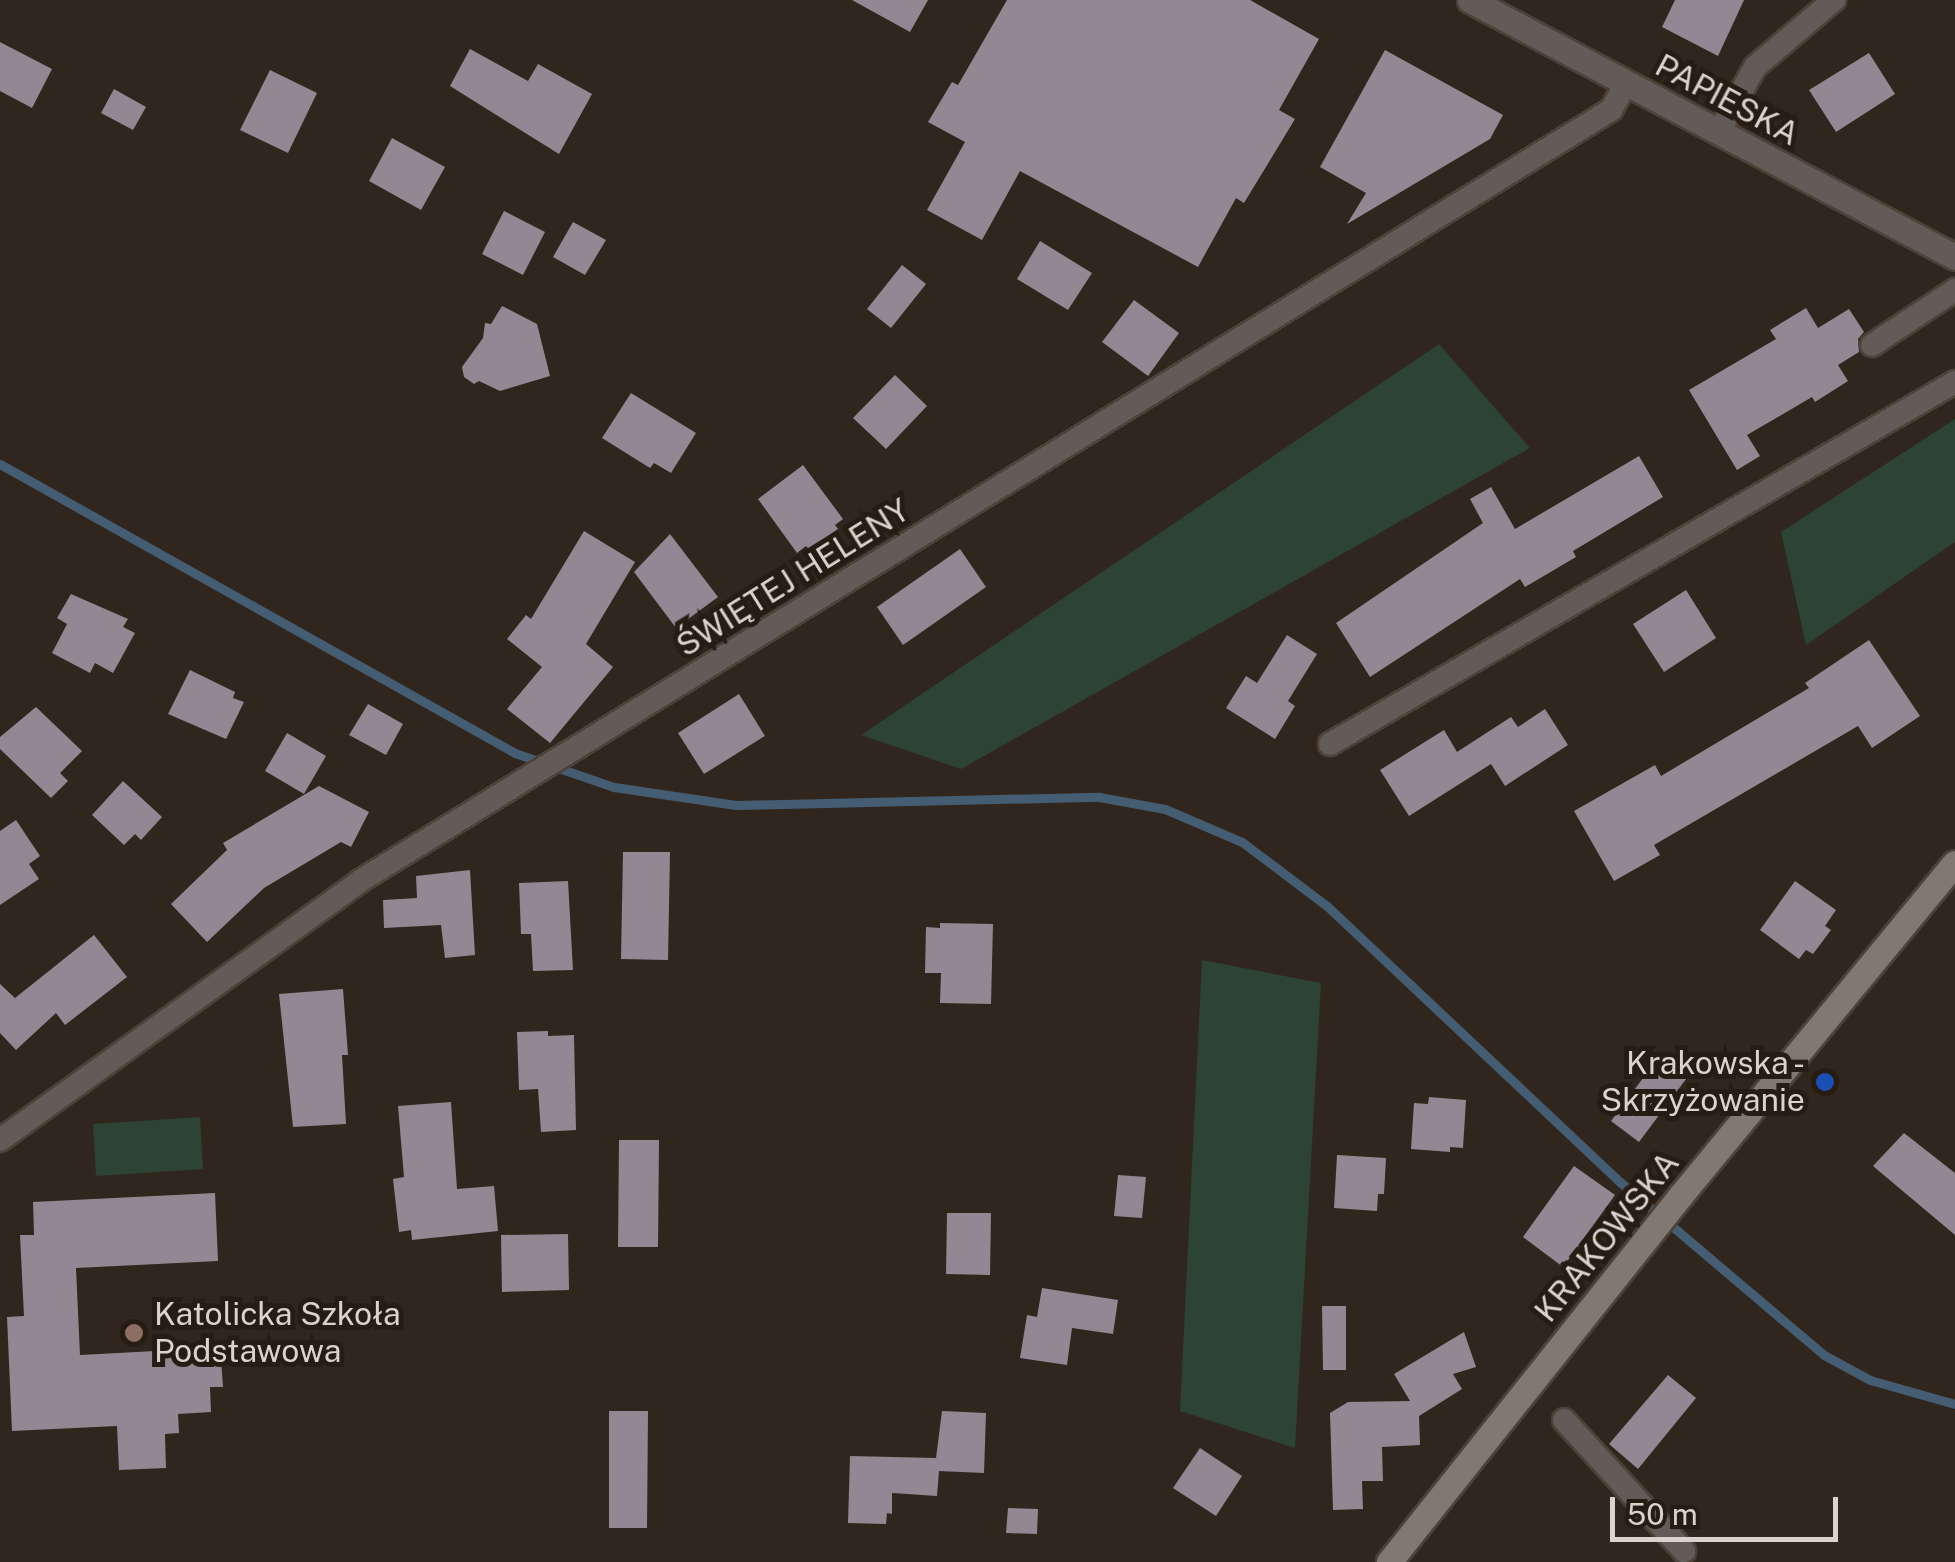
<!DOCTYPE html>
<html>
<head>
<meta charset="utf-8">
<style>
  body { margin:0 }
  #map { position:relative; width:1955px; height:1562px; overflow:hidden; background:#31261d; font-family:"Public Sans",sans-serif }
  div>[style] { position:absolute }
  .green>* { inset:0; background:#2d4333 }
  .stream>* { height:9px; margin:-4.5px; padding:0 4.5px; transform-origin:4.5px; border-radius:4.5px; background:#455d73 }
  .building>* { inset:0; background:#948793 }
  .roads { filter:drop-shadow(2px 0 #4c4239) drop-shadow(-2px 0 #4c4239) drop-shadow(0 2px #4c4239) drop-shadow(0 -2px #4c4239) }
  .minor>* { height:22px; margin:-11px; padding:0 11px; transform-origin:11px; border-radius:11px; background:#625b57 }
  .tertiary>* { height:25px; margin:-12.5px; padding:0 12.5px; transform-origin:12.5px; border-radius:12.5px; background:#625b57 }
  .secondary>* { height:25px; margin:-12.5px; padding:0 12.5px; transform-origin:12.5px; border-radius:12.5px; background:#827872 }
  .dots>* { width:28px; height:28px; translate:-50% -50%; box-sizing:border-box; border:5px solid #271c14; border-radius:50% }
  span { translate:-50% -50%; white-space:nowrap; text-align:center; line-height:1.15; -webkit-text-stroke:10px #271c14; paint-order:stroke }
  .street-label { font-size:32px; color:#dad3cd }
  .poi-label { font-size:32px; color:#dad3cd }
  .right { translate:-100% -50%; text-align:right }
  .left { translate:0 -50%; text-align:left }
  .scale { position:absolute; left:1610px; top:1497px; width:228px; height:45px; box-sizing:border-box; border:5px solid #dad3cd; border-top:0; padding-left:12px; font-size:30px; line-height:35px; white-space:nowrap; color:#dad3cd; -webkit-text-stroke:8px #271c14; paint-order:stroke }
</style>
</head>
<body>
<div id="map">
  <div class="green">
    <div style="clip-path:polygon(1439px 344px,1530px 448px,961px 769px,861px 735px)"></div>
    <div style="clip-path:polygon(1955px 419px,1955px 542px,1806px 645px,1781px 532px)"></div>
    <div style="clip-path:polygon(1202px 960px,1321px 983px,1295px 1448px,1180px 1411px)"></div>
    <div style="clip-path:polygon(200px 1117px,203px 1169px,96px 1176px,93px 1124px)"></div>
  </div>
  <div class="stream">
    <div style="left:0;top:464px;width:591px;rotate:29.3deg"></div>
    <div style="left:515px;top:753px;width:105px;rotate:19deg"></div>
    <div style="left:614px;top:787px;width:123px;rotate:8.4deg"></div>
    <div style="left:736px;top:805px;width:363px;rotate:-1.3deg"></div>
    <div style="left:1099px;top:797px;width:67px;rotate:10.3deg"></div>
    <div style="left:1165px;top:809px;width:84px;rotate:23.2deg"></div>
    <div style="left:1242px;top:842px;width:106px;rotate:37deg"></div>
    <div style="left:1327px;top:906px;width:403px;rotate:43.3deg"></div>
    <div style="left:1620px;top:1182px;width:267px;rotate:40.3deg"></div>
    <div style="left:1824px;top:1355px;width:52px;rotate:28.5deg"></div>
    <div style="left:1870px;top:1380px;width:88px;rotate:15.8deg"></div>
  </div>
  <div class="building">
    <div style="clip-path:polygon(852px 0,928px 0,910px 32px)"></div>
    <div style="clip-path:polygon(1007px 0,1250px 0,1319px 39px,1279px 110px,1295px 119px,1244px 203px,1236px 198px,1198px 267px,1020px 171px,982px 240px,927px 210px,965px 142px,928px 122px,952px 82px,958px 85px)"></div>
    <div style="clip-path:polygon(1675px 0,1744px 0,1718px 56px,1662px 27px)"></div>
    <div style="clip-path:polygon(0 42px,52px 69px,32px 108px,0 91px)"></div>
    <div style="clip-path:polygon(470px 49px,528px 81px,538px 64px,592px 94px,559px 154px,450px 86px)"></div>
    <div style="clip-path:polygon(1385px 50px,1503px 115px,1490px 139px,1347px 224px,1366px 193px,1320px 167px)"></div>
    <div style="clip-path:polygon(1869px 53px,1895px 94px,1836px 132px,1809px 90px)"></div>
    <div style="clip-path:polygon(270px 70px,317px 93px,288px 153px,240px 130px)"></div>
    <div style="clip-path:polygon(114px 89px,146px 107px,133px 130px,101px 113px)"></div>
    <div style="clip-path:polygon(392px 138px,445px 167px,421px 210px,369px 181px)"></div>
    <div style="clip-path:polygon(504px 211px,545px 232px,523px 275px,482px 254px)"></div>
    <div style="clip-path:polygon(573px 222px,606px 240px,585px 275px,553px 257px)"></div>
    <div style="clip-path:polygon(1040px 241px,1092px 273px,1068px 310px,1017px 279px)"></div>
    <div style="clip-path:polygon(902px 265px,926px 284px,891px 328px,867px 309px)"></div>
    <div style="clip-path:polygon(1134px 300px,1179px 333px,1148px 376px,1102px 342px)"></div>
    <div style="clip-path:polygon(502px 306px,537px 324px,550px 376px,500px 391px,479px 381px,474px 384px,464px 377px,462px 367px,483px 338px,485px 323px,491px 324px)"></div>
    <div style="clip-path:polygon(1806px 308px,1818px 328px,1849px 309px,1864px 332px,1858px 339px,1859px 352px,1838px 365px,1848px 381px,1815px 402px,1812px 397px,1747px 435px,1760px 456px,1737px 470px,1689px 390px,1776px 339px,1770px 330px)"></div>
    <div style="clip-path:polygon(895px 375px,927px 406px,886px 449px,853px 418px)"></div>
    <div style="clip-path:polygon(631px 393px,696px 433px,671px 473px,654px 463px,650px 468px,602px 438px)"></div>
    <div style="clip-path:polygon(1639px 456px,1663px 497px,1573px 551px,1576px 557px,1525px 587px,1520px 579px,1370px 677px,1336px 623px,1483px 523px,1470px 499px,1491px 487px,1515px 529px)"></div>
    <div style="clip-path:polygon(803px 465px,843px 519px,835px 525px,838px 529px,810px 550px,806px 546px,797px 553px,758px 499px)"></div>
    <div style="clip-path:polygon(584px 531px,635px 562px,586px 644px,613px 667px,550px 743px,507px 709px,542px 667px,507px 639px,526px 615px,531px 619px)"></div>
    <div style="clip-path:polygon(670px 534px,718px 597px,676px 628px,634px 572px)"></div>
    <div style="clip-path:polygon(960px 549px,986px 587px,903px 645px,877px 607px)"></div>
    <div style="clip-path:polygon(1686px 590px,1716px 638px,1664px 672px,1633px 624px)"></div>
    <div style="clip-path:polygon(71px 594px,128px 619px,123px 627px,135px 633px,113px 673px,95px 663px,90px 673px,52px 653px,67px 624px,57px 618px)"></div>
    <div style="clip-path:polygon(1287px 635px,1317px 654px,1288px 701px,1295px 706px,1275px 739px,1226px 708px,1246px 676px,1257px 683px)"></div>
    <div style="clip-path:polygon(1869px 640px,1920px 716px,1872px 748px,1858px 726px,1654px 845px,1660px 855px,1614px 881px,1574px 811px,1655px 765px,1661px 776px,1809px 688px,1805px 683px)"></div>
    <div style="clip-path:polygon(190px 670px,235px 692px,233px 698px,244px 702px,226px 739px,168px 714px)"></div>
    <div style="clip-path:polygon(739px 694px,765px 736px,704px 774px,678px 733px)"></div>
    <div style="clip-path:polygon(368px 704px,403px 724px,386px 755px,349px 735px)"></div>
    <div style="clip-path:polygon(36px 707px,82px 751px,60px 773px,68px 781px,51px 798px,0 749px,0 737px)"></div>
    <div style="clip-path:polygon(1545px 709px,1568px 745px,1505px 786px,1491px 764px,1409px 816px,1380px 770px,1444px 730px,1457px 752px,1511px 717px,1518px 727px)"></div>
    <div style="clip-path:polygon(287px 733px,326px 756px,304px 794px,265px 771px)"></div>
    <div style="clip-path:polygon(123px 781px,162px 817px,141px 840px,135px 834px,124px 845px,92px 815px)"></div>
    <div style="clip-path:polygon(319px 786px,369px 812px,351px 847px,341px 842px,264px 888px,207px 942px,171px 904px,227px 850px,223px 843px)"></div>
    <div style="clip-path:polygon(16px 820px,40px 856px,29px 864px,39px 879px,0 905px,0 831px)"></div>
    <div style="clip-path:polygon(623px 852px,670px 852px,668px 960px,621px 959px)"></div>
    <div style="clip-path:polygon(470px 870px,475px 955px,445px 958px,441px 925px,384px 928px,383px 900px,417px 898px,416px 876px)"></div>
    <div style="clip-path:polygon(568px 881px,573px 970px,533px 971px,531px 934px,521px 934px,519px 883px)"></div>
    <div style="clip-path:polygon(1795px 881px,1836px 910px,1825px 926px,1831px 930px,1813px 954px,1806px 950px,1799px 959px,1760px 930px)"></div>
    <div style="clip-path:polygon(940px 923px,993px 924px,991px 1004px,940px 1003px,941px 973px,925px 973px,926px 927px,940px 928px)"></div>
    <div style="clip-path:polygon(94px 935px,127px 977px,65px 1025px,56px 1013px,16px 1050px,0 1033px,0 984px,15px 998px)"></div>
    <div style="clip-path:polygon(343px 989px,348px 1055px,342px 1055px,346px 1124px,293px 1127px,279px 994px)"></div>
    <div style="clip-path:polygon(548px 1031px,548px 1036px,574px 1035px,576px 1130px,541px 1132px,538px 1089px,519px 1090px,517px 1032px)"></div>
    <div style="clip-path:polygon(1658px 1058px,1686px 1079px,1639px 1142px,1611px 1121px)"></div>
    <div style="clip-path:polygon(1429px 1097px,1466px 1100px,1463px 1148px,1450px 1147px,1450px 1152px,1411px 1149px,1414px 1103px,1428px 1104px)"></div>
    <div style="clip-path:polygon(451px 1102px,457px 1189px,494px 1186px,498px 1231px,412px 1240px,411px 1230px,399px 1232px,393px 1179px,404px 1177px,398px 1106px)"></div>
    <div style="clip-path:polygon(1904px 1133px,1955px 1173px,1955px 1235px,1873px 1166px)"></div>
    <div style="clip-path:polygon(619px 1140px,659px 1140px,658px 1247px,618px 1247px)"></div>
    <div style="clip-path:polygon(1337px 1155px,1386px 1158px,1384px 1194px,1378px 1194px,1377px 1211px,1334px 1208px)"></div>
    <div style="clip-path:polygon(1574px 1166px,1615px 1195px,1563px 1267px,1523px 1237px)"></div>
    <div style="clip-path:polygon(1118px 1175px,1146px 1177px,1142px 1218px,1114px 1216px)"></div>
    <div style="clip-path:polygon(215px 1193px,218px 1261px,76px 1268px,80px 1355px,174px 1350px,174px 1360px,221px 1358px,223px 1387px,210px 1387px,211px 1412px,178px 1414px,179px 1433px,165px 1434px,166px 1468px,119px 1470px,117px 1426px,12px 1431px,7px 1317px,24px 1316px,20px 1235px,34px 1235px,33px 1202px)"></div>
    <div style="clip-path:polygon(947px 1213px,991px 1213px,990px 1275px,946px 1274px)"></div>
    <div style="clip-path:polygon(568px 1234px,569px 1290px,502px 1292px,501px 1235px)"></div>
    <div style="clip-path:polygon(1042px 1288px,1118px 1300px,1113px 1334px,1072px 1328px,1067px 1365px,1020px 1358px,1027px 1315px,1037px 1317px)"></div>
    <div style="clip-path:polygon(1322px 1306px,1346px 1306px,1346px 1370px,1323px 1370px)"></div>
    <div style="clip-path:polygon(1464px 1332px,1476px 1367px,1453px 1374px,1462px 1389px,1419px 1416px,1420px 1445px,1382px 1447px,1383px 1481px,1362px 1481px,1363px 1509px,1333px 1510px,1330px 1413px,1348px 1402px,1410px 1401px,1394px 1374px)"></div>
    <div style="clip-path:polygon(1668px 1375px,1696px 1398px,1638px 1469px,1609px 1444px)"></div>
    <div style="clip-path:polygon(609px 1411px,648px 1411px,647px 1528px,609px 1528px)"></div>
    <div style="clip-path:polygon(942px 1411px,986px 1413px,984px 1473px,939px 1471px,937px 1496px,892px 1493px,892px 1514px,887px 1513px,886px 1524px,848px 1523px,850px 1456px,936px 1458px)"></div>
    <div style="clip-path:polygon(1200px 1448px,1242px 1476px,1216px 1516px,1173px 1488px)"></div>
    <div style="clip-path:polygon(1008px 1508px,1038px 1509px,1037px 1534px,1006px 1533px)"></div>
  </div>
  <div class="roads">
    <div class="minor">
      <div style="left:1719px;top:132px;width:74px;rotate:-61deg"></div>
      <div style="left:1755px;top:67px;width:104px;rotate:-40.3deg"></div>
      <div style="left:1872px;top:345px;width:100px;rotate:-33.5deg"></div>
      <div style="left:1330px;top:744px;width:722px;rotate:-30.08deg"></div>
      <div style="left:0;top:1140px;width:443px;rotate:-35.7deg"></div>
      <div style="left:360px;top:881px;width:1470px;rotate:-31.65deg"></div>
      <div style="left:1611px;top:110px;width:30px;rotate:-60deg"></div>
      <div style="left:1564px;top:1420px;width:178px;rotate:47.5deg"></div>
    </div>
    <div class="tertiary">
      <div style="left:1470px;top:0;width:549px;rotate:27.92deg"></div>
    </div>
    <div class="secondary">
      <div style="left:1389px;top:1562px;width:469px;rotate:-51.5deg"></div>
      <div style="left:1681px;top:1195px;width:430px;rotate:-50.5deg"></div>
    </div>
  </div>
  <div class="dots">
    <div style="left:1825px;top:1082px;background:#1a4fb4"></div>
    <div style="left:134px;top:1333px;background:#8d6e63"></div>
  </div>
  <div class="street-label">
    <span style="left:1727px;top:100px;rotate:28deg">PAPIESKA</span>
    <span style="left:793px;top:578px;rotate:-32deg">ŚWIĘTEJ HELENY</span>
    <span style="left:1607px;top:1237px;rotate:-51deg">KRAKOWSKA</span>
  </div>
  <div class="poi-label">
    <span class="right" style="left:1805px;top:1082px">Krakowska -<br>Skrzyżowanie</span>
    <span class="left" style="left:154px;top:1333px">Katolicka Szkoła<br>Podstawowa</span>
  </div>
  <div class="scale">50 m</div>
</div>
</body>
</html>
